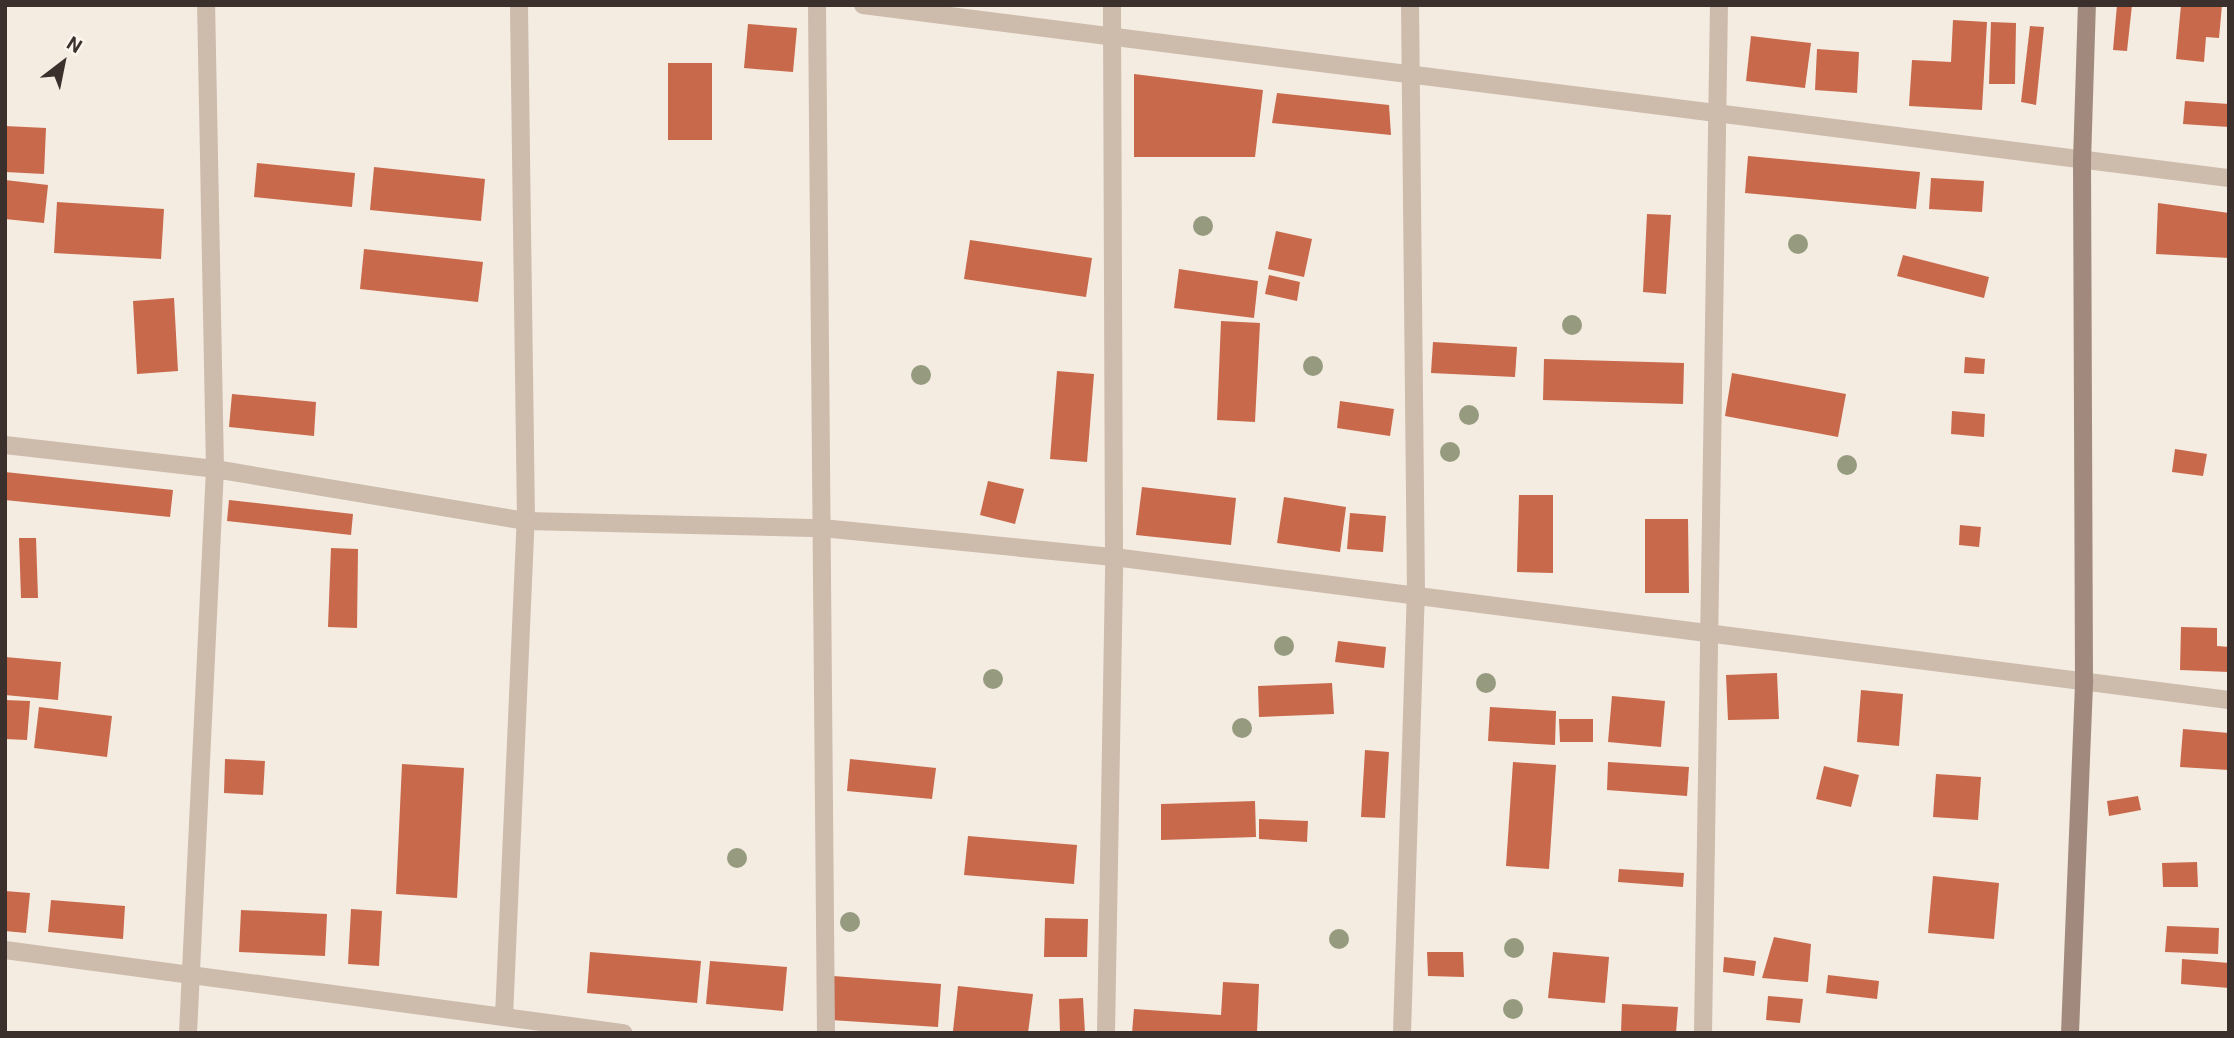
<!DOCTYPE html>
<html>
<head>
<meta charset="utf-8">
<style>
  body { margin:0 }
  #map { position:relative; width:2234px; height:1038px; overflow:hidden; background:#f4ebe1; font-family:Roboto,sans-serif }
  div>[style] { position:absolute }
  .building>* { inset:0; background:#c8694b }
  .street>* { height:18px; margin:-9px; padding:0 9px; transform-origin:9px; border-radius:9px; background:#cdbbac }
  .secondary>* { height:18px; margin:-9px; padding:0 9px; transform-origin:9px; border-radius:9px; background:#a18a7d }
  .trees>* { width:20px; height:20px; margin:-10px; border-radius:50%; background:#969b7f }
  span { translate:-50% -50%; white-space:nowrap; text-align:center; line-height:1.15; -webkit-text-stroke:6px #fbf5ee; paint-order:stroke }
  .frame { position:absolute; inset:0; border:7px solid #3b302b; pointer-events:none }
  .north { position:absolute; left:28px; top:28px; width:70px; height:70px; -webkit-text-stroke:5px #fbf5ee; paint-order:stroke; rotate:32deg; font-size:19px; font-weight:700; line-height:28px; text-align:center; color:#3b302b }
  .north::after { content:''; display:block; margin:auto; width:24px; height:32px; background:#3b302b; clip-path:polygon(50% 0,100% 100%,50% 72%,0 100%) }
</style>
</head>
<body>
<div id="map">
  <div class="building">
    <div style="clip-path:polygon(2117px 5px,2132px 5px,2127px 51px,2113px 50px)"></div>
    <div style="clip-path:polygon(2181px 5px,2222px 5px,2219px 38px,2206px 37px,2204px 62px,2176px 59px)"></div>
    <div style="clip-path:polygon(1953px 20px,1987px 22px,1982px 110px,1909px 106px,1912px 60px,1951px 62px)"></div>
    <div style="clip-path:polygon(1991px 22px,2016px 23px,2015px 84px,1989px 84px)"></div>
    <div style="clip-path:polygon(748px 24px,797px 28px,793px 72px,744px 68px)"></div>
    <div style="clip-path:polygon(2030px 26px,2044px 27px,2036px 105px,2021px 102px)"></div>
    <div style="clip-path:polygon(1751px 36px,1811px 43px,1805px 88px,1746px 81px)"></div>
    <div style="clip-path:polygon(1817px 49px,1859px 52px,1857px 93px,1815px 90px)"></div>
    <div style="clip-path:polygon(668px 63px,712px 63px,712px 140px,668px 140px)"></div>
    <div style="clip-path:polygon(1134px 74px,1263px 90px,1255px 157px,1134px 157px)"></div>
    <div style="clip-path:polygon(1277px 93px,1389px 105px,1391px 135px,1272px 123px)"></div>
    <div style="clip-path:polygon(2185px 101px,2229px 104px,2229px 127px,2183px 124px)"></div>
    <div style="clip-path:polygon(5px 126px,46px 128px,44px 174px,5px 172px)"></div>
    <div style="clip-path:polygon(1748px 156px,1920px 172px,1916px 209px,1745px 193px)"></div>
    <div style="clip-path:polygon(257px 163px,355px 173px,352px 207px,254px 197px)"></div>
    <div style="clip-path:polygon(374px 167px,485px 179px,481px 221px,370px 210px)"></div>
    <div style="clip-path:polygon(1931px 178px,1984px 181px,1982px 212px,1929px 209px)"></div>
    <div style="clip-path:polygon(5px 180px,48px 185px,44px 223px,5px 219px)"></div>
    <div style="clip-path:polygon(57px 202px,164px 209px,161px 259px,54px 253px)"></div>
    <div style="clip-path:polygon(2158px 203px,2229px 213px,2229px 258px,2156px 254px)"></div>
    <div style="clip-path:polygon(1647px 214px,1671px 215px,1666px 294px,1643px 292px)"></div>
    <div style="clip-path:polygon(1276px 231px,1312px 239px,1304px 277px,1268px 269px)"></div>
    <div style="clip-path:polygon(970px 240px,1092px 258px,1086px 297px,964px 279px)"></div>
    <div style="clip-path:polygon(364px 249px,483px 262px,478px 302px,360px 289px)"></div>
    <div style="clip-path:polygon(1903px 255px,1989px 277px,1984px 298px,1897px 276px)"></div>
    <div style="clip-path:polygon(1179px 269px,1258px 281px,1254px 318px,1174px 308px)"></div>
    <div style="clip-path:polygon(1269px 275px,1300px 282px,1297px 301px,1265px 294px)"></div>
    <div style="clip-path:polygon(174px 298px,178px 371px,137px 374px,133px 301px)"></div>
    <div style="clip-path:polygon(1221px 321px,1260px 323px,1255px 422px,1217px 420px)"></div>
    <div style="clip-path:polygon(1433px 342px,1517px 347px,1515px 377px,1431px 373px)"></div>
    <div style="clip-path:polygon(1965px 357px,1985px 359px,1984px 374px,1964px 373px)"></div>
    <div style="clip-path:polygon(1544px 359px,1684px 363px,1683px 404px,1543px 400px)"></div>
    <div style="clip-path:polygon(1057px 371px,1094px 374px,1087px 462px,1050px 459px)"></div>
    <div style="clip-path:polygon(1732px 373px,1846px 394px,1838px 437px,1725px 416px)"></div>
    <div style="clip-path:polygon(232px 394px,316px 402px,314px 436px,229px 427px)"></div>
    <div style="clip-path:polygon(1340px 401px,1394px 409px,1390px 436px,1337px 428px)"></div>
    <div style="clip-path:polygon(1952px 411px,1985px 414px,1984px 437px,1951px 434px)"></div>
    <div style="clip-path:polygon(2175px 449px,2207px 454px,2203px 476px,2172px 472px)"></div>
    <div style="clip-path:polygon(5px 472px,173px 490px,170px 517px,5px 500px)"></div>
    <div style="clip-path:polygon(988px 481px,1024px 489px,1015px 524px,980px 515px)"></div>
    <div style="clip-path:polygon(1142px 487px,1236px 498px,1231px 545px,1136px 535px)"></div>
    <div style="clip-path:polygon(1519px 495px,1553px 495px,1553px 573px,1517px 572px)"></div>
    <div style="clip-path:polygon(1284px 497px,1346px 507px,1340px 552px,1277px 543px)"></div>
    <div style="clip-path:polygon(229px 500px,353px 514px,351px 535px,227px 521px)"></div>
    <div style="clip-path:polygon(1350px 513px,1386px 516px,1383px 552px,1347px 549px)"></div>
    <div style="clip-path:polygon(1645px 519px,1688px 519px,1689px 593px,1645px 593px)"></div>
    <div style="clip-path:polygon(1960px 525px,1981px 527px,1979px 547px,1959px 545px)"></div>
    <div style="clip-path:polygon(19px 538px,36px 538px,38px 598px,21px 598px)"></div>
    <div style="clip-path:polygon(331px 548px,358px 549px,357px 628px,328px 627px)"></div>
    <div style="clip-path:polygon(2181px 627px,2217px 628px,2217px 646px,2229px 647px,2229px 672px,2180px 670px)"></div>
    <div style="clip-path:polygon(1338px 641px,1386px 647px,1384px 668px,1335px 662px)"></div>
    <div style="clip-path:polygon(5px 657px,61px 662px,58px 700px,5px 695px)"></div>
    <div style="clip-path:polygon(1777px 673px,1779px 719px,1728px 720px,1726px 675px)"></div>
    <div style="clip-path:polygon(1332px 683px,1334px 714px,1259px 717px,1258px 686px)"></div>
    <div style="clip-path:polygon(1861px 690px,1903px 694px,1899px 746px,1857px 742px)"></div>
    <div style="clip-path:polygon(1612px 696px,1665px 701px,1661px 747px,1608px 742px)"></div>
    <div style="clip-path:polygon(5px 700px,30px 701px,27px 740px,5px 739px)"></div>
    <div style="clip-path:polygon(39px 707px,112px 716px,107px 757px,34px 748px)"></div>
    <div style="clip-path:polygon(1490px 707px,1556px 711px,1555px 745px,1488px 741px)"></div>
    <div style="clip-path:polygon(1559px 719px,1593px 719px,1593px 742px,1560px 742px)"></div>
    <div style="clip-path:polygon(2183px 729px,2229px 733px,2229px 770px,2180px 767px)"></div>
    <div style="clip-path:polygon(1365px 750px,1389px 752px,1385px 818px,1361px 817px)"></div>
    <div style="clip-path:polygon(225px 759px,265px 761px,263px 795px,224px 793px)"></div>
    <div style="clip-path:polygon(850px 759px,936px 768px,932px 799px,847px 791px)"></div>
    <div style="clip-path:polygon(1513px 762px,1556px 765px,1549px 869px,1506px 866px)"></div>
    <div style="clip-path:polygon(1608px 762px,1689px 767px,1687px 796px,1607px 790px)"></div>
    <div style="clip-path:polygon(402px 764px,464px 768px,457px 898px,396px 894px)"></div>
    <div style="clip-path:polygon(1824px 766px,1859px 775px,1851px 807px,1816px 799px)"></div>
    <div style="clip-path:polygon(1936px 774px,1981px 777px,1978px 820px,1933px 817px)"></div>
    <div style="clip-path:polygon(2138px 796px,2141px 810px,2109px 816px,2107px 801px)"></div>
    <div style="clip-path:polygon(1255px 801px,1256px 837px,1161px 840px,1161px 804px)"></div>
    <div style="clip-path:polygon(1259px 819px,1308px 821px,1307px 842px,1259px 839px)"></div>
    <div style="clip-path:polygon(968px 836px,1077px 845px,1074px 884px,964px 875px)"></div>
    <div style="clip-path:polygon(2197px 862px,2198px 887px,2163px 887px,2162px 863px)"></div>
    <div style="clip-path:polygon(1619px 869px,1684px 873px,1683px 887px,1618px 882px)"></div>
    <div style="clip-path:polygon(1933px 876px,1999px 883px,1994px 939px,1928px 933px)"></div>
    <div style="clip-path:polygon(5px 891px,30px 893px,26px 933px,5px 931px)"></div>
    <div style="clip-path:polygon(51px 900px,125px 906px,123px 939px,48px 932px)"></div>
    <div style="clip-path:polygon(351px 909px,382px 911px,379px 966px,348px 964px)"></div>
    <div style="clip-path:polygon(241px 910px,327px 914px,325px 956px,239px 952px)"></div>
    <div style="clip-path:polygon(1045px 918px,1088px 919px,1087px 957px,1044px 957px)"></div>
    <div style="clip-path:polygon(2167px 926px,2219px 928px,2218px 954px,2165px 952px)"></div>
    <div style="clip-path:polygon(1774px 937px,1811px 944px,1808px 982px,1762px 978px)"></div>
    <div style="clip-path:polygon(590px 952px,701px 961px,697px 1003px,587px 993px)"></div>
    <div style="clip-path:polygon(1427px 952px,1463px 952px,1464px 977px,1428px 976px)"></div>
    <div style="clip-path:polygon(1553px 952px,1609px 957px,1605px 1003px,1548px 998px)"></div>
    <div style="clip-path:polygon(1724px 957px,1756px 961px,1754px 976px,1723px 972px)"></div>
    <div style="clip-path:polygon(2182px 959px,2229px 963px,2229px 988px,2181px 984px)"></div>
    <div style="clip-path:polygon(710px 961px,787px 967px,783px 1011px,706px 1004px)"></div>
    <div style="clip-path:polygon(1828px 975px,1879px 981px,1877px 999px,1826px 993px)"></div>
    <div style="clip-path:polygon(833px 976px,941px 984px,938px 1027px,831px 1020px)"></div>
    <div style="clip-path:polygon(1223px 982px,1259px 984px,1257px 1033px,1132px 1033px,1134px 1009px,1221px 1015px)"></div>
    <div style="clip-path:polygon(958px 986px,1033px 994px,1028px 1033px,953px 1031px)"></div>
    <div style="clip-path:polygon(1768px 996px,1803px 999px,1800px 1023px,1766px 1020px)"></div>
    <div style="clip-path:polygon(1083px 998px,1085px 1033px,1060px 1033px,1059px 999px)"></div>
    <div style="clip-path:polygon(1622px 1004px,1678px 1007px,1676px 1033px,1621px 1033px)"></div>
  </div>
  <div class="street">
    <div style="left:817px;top:5px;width:1028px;rotate:89.5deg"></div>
    <div style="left:863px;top:5px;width:1377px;rotate:7.22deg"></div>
    <div style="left:5px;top:445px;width:211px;rotate:6.5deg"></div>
    <div style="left:215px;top:469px;width:315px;rotate:9.5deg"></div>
    <div style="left:526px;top:521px;width:296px;rotate:1.4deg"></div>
    <div style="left:822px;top:528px;width:293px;rotate:5.7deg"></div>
    <div style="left:1114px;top:557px;width:1124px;rotate:7.31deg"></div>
    <div style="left:5px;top:950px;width:624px;rotate:7.65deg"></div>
    <div style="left:504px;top:1017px;width:496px;rotate:-87.5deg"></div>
    <div style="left:526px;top:521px;width:516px;rotate:-90.78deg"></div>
    <div style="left:188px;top:1033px;width:565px;rotate:-87.26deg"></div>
    <div style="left:215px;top:469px;width:464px;rotate:-91.1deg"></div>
    <div style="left:1106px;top:1033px;width:476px;rotate:-89deg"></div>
    <div style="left:1114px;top:557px;width:552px;rotate:-90.21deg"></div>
    <div style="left:1402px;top:1033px;width:439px;rotate:-88.2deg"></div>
    <div style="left:1416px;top:594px;width:589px;rotate:-90.58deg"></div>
    <div style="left:1703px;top:1033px;width:1028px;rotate:-89.11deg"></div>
  </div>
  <div class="secondary">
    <div style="left:2070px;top:1033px;width:354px;rotate:-87.7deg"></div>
    <div style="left:2084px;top:679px;width:518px;rotate:-90.22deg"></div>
    <div style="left:2082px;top:161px;width:156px;rotate:-88.2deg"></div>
  </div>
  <div class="trees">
    <div style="left:1203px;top:226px"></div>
    <div style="left:1798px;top:244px"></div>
    <div style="left:1572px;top:325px"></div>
    <div style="left:1313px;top:366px"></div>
    <div style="left:921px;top:375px"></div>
    <div style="left:1469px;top:415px"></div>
    <div style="left:1450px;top:452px"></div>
    <div style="left:1847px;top:465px"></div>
    <div style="left:1284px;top:646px"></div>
    <div style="left:993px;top:679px"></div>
    <div style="left:1486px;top:683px"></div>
    <div style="left:1242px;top:728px"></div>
    <div style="left:737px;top:858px"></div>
    <div style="left:850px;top:922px"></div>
    <div style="left:1339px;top:939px"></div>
    <div style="left:1514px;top:948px"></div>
    <div style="left:1513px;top:1009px"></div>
  </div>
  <div class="frame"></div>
  <div class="north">N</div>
</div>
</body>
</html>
